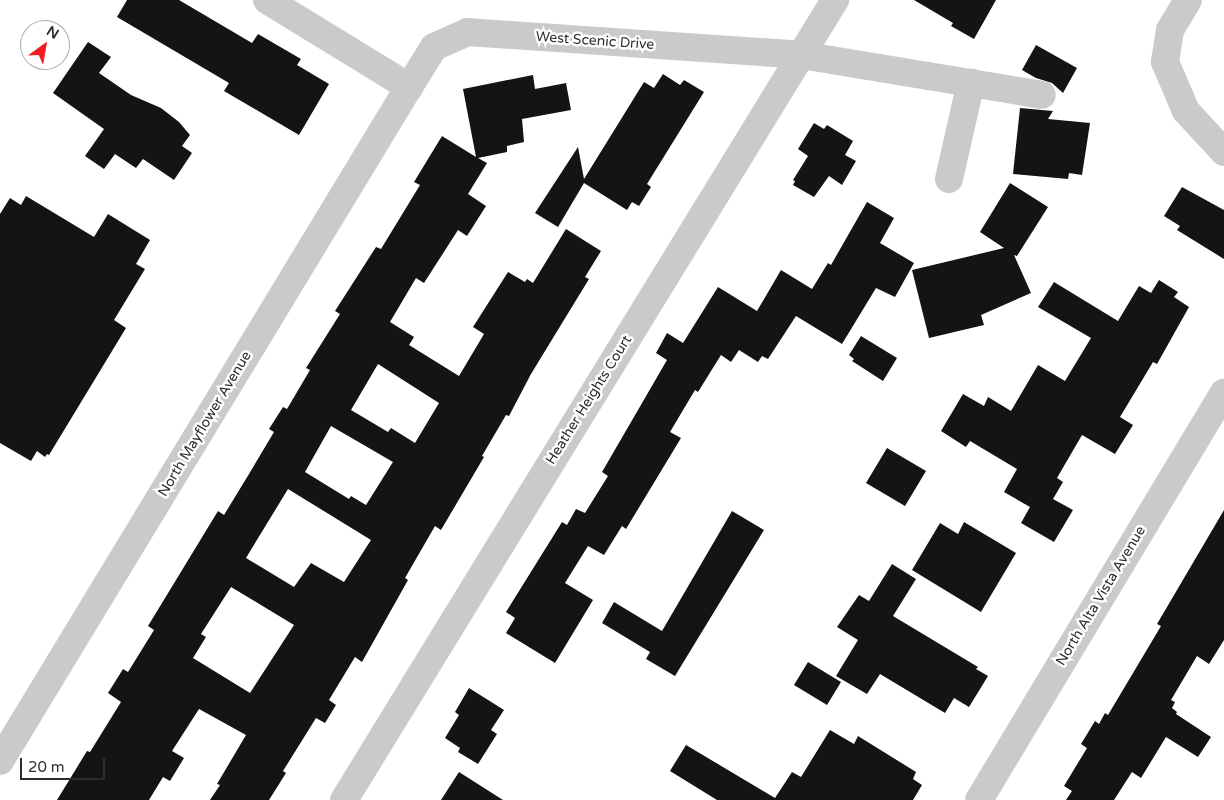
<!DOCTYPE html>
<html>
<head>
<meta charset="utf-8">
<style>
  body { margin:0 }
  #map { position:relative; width:1224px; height:800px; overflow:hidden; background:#fff; font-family:"Varela Round",sans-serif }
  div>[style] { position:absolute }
  .building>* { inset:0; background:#141414 }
  .street>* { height:28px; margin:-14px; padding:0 14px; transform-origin:14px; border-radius:14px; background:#cacaca }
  span { translate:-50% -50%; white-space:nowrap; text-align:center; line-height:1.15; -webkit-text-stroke:5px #fff; paint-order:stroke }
  .street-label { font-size:14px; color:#2d2d2d }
  .north { position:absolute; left:20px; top:20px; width:50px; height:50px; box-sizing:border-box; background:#fff; border:1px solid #ababab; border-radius:50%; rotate:32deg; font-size:14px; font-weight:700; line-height:20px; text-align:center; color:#2d2d2d }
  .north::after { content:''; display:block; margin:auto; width:18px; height:22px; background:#f61d21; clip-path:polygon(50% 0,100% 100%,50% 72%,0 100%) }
  .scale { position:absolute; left:20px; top:758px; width:85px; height:22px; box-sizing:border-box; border:2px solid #2d2d2d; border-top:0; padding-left:6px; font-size:15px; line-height:18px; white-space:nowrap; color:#2d2d2d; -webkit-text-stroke:4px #fff; paint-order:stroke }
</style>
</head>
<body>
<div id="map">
  <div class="building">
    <div style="clip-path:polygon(127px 0,179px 0,252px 43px,258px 34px,301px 59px,297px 65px,329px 84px,299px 135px,224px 91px,229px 83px,117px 17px)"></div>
    <div style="clip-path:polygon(914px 0,996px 0,974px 39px,951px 26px,953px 23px)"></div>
    <div style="clip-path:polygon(88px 42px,111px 57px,99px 73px,131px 95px,161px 108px,179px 122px,190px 135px,182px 146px,192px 153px,174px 180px,143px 159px,136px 168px,115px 154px,104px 169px,85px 156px,104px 129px,53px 93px)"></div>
    <div style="clip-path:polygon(1036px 45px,1077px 68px,1063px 93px,1052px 83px,1036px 78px,1022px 70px)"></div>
    <div style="clip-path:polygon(663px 74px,680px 85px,684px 80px,704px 92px,647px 184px,651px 187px,639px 206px,632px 202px,627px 210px,584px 183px,558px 227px,535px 213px,578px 147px,584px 179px,644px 82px,654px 88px)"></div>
    <div style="clip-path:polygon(evenodd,533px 75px,535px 89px,566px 83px,571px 110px,522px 119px,524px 142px,507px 146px,507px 152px,478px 158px,487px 163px,468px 194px,486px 206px,467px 236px,458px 230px,424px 283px,416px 278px,390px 322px,414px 337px,409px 345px,459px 376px,484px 334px,473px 327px,508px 272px,525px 282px,527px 279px,533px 283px,566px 229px,601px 251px,585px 277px,589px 279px,531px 374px,509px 416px,506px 415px,482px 456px,484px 457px,451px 513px,441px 530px,435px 526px,405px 578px,408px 580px,362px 662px,355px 657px,329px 700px,336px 705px,325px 723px,316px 718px,283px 771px,286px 773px,269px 800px,210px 800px,220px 785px,217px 784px,246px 735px,199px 709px,172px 751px,184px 758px,170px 781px,163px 777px,149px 800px,57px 800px,87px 751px,90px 752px,121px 702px,108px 693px,123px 669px,128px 672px,154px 630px,148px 626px,218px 511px,224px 515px,249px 474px,274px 432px,269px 429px,283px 407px,287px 409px,310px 370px,306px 368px,340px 314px,335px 311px,376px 247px,381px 249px,420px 185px,414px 182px,442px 136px,476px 157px,463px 89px,533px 75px,378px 364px,439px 403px,415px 443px,391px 428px,388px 432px,351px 410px,378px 364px,533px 75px,331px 426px,393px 462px,366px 505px,351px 496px,349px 499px,305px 472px,331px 426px,533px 75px,288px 489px,371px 540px,344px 582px,311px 563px,294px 587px,246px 558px,288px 489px,533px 75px,231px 587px,294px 625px,250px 693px,193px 658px,206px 637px,201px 634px,231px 587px)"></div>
    <div style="clip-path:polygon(1020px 108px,1053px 111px,1048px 119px,1090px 123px,1082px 175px,1069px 173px,1068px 179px,1013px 174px)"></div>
    <div style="clip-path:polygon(814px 123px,824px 129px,827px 125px,853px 141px,845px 155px,856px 161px,842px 185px,829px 176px,814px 197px,793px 185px,795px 181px,793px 180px,808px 156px,798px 149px)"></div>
    <div style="clip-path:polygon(1010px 183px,1048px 207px,1017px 256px,1014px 255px,1031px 293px,981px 315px,984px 325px,929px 338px,912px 270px,1004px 248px,980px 232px)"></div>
    <div style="clip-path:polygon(1182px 187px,1224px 210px,1224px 259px,1177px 230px,1180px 226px,1164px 216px)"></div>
    <div style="clip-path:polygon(26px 196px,94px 237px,108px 214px,150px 240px,136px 264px,145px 269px,114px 320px,126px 328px,49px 455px,47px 454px,45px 457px,37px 451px,31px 461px,0 443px,0 214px,10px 198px,21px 205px)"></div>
    <div style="clip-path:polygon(867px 202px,894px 218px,880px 243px,914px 263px,895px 297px,876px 288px,842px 344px,796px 316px,768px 359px,762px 356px,758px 362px,739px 350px,731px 362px,721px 355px,698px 392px,695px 390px,670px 432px,681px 438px,626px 529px,622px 526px,604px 555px,588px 546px,565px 583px,593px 600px,555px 663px,506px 633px,515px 618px,506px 612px,562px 522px,567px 525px,576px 509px,585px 513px,608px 476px,602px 472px,667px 360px,656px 353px,667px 333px,683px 343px,718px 287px,757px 311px,781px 270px,812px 289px,828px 263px,831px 265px)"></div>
    <div style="clip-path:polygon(1159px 280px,1178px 292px,1174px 297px,1189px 307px,1157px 364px,1153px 362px,1120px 417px,1133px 425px,1115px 454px,1082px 435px,1057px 478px,1063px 482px,1053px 499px,1073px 510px,1054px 542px,1021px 523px,1030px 507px,1004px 492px,1017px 469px,970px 441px,966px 447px,941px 431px,963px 394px,984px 406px,988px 397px,1011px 411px,1038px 365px,1065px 381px,1091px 338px,1038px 307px,1054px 282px,1118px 321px,1139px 286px,1151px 293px)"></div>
    <div style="clip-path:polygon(861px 336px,897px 358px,883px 381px,852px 361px,854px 359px,849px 355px)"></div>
    <div style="clip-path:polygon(887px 448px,926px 471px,905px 506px,866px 483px)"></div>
    <div style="clip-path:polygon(1224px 510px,1224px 640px,1209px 664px,1197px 656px,1171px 700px,1175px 702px,1172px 708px,1177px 712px,1176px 714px,1211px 737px,1198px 757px,1166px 737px,1141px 778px,1132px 772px,1114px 800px,1066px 800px,1072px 791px,1064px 786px,1087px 748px,1081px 744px,1095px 721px,1099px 724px,1105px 713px,1108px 715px,1161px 626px,1157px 624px)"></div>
    <div style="clip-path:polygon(732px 511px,764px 530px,675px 676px,646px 659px,650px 652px,602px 623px,614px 602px,662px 631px)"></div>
    <div style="clip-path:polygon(964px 522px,1016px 553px,981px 612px,912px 570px,940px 523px,958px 534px)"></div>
    <div style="clip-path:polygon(892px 564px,916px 579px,893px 616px,978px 667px,976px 669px,988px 676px,969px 707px,954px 698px,945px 713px,880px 674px,867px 694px,836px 676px,858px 640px,837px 627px,859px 595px,869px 601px)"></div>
    <div style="clip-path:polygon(808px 662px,841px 682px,827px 705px,794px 685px)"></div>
    <div style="clip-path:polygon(469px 688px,504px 710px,491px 730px,497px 734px,478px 764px,458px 752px,460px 748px,445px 738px,459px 715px,455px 712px)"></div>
    <div style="clip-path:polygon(830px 730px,854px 744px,858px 736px,916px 772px,913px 779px,922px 785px,913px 800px,717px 800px,670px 771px,686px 745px,775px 798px,792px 772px,801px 777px)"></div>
    <div style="clip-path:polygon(459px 772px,503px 800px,441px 800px)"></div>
  </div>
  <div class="street">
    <div style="left:267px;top:0;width:167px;rotate:31.5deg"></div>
    <div style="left:409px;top:87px;width:47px;rotate:-58deg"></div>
    <div style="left:434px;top:47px;width:36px;rotate:-24deg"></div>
    <div style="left:467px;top:32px;width:335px;rotate:3.9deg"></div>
    <div style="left:801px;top:55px;width:244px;rotate:9.4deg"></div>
    <div style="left:1188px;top:0;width:35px;rotate:121deg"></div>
    <div style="left:1170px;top:30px;width:32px;rotate:99deg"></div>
    <div style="left:1165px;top:62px;width:53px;rotate:66.8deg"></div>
    <div style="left:1186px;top:111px;width:56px;rotate:47.2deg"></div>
    <div style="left:949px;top:179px;width:99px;rotate:-77.2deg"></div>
    <div style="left:0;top:761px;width:788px;rotate:-58.75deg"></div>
    <div style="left:344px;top:800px;width:939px;rotate:-58.46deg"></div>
    <div style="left:979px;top:800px;width:475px;rotate:-59deg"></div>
  </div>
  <div class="street-label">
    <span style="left:595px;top:41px;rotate:4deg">West Scenic Drive</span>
    <span style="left:589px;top:400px;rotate:-58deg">Heather Heights Court</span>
    <span style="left:205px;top:424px;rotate:-59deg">North Mayflower Avenue</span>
    <span style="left:1101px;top:596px;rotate:-59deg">North Alta Vista Avenue</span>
  </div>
  <div class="north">N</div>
  <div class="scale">20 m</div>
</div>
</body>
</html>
